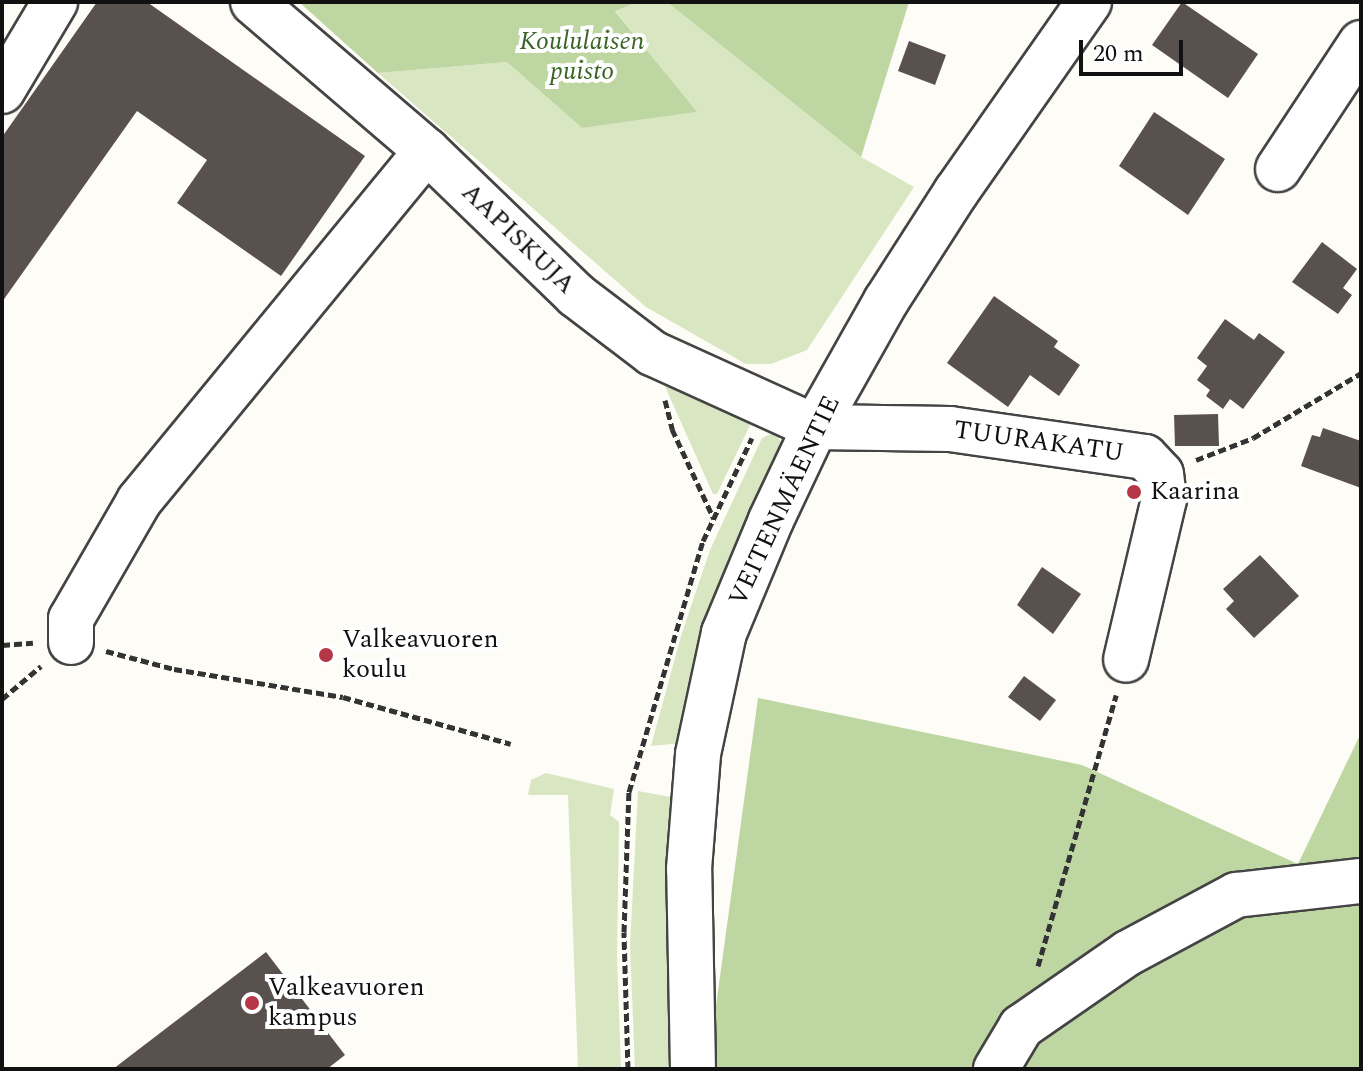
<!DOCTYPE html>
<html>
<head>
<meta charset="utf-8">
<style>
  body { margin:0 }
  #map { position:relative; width:1363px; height:1071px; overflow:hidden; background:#fefcf6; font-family:Spectral,serif }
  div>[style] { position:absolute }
  .green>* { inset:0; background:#d8e6c1 }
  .forest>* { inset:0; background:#bed6a2 }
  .building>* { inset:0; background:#59514e }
  .path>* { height:5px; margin-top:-2.5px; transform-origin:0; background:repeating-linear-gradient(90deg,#333 0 8px,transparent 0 12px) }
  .roads { filter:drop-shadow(2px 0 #444) drop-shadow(-2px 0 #444) drop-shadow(0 2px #444) drop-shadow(0 -2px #444) }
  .minor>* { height:44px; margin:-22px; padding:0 22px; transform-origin:22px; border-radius:22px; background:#fff }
  .dots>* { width:22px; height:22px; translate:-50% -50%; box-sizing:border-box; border:4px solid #fff; border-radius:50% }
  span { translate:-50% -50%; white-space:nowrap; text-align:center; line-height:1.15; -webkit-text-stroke:8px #fff; paint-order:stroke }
  .park-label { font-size:26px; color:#396426; font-style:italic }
  .street-label { font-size:26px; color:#111 }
  .poi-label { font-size:26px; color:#111 }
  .left { translate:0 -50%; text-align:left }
  .frame { position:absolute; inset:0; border:4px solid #111; pointer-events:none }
  .scale { position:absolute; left:1079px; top:40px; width:104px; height:36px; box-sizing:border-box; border:4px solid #111; border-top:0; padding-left:10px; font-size:24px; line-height:28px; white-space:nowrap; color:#111; -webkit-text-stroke:6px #fff; paint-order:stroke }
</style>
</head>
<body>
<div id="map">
  <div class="green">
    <div style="clip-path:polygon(637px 2px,667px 2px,861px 157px,914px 187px,807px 350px,771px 364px,746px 364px,646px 307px,378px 73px,507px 62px,582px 128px,696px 112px,615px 10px)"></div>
    <div style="clip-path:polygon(659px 373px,752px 421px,717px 494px,713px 494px)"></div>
    <div style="clip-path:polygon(775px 432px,781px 442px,780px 455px,682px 743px,651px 746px,681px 636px,710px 550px,762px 438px)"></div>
    <div style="clip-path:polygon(546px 773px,614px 789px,610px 815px,619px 822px,617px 955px,621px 1069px,578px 1069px,568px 795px,528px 795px,531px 780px)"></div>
    <div style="clip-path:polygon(638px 791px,676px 798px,674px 1069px,635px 1069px,630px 945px)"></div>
  </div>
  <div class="forest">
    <div style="clip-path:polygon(299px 2px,637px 2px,615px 11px,697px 112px,582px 128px,507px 62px,378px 73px)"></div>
    <div style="clip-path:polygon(667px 2px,909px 2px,861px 157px)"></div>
    <div style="clip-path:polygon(758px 698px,1082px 765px,1298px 864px,1361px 733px,1361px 1069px,714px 1069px,713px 1028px)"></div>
  </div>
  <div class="building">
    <div style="clip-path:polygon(97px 2px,147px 2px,365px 156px,281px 276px,177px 203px,207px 160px,137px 111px,2px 302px,2px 137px)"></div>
    <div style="clip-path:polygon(1182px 2px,1258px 54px,1228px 98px,1152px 45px)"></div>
    <div style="clip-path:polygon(909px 41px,946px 55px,935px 85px,898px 71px)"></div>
    <div style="clip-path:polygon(1154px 112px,1225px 159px,1188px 215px,1119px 166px)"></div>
    <div style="clip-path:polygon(1322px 242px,1357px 269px,1343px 288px,1352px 295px,1338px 314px,1292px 282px)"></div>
    <div style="clip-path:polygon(994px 296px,1058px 341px,1054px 347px,1080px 365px,1059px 396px,1030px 375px,1008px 407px,947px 363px)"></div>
    <div style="clip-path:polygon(1225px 319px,1254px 340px,1259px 333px,1285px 352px,1243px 409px,1230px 399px,1223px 409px,1206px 396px,1210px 390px,1197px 380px,1207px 366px,1197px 358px)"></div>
    <div style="clip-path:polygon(1218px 414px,1219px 446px,1175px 446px,1174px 415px)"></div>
    <div style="clip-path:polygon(1323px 428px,1361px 441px,1361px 488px,1301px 466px,1312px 435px,1320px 437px)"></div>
    <div style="clip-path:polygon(1260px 555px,1299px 596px,1254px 638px,1226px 609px,1234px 601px,1223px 589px)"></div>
    <div style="clip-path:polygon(1042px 567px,1081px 594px,1053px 634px,1017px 605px)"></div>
    <div style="clip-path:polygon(1024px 676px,1056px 700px,1040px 721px,1008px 697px)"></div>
    <div style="clip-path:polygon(266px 952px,345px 1055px,327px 1069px,113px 1069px)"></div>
  </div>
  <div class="path">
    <div style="left:665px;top:400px;width:30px;rotate:76deg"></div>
    <div style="left:672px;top:429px;width:99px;rotate:65deg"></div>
    <div style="left:1196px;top:460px;width:61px;rotate:-21.1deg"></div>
    <div style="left:1253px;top:438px;width:126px;rotate:-31deg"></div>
    <div style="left:2px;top:645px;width:31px;rotate:-4deg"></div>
    <div style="left:106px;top:651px;width:70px;rotate:14.8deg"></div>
    <div style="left:174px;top:669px;width:171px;rotate:9.4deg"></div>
    <div style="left:343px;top:697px;width:174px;rotate:15.6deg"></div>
    <div style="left:2px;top:699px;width:51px;rotate:-40.2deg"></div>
    <div style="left:1038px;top:966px;width:282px;rotate:-73.9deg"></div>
    <div style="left:628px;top:1069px;width:137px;rotate:-91.7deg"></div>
    <div style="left:624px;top:932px;width:140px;rotate:-88deg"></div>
    <div style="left:629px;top:792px;width:262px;rotate:-73.6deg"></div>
    <div style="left:703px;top:541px;width:114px;rotate:-64.6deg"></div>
  </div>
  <div class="roads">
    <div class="minor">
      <div style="left:253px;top:2px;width:229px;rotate:40.6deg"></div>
      <div style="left:427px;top:151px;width:207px;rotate:44deg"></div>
      <div style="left:576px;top:295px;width:96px;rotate:37.3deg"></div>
      <div style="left:652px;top:353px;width:179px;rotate:24.4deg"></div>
      <div style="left:815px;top:427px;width:135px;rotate:0.8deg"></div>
      <div style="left:950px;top:429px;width:197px;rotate:8.2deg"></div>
      <div style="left:1145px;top:457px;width:23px;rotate:47deg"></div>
      <div style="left:1161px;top:474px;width:25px;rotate:83deg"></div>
      <div style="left:1164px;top:499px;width:165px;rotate:103.3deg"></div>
      <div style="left:2px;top:91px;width:104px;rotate:-59.2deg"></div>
      <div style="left:1278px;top:169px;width:151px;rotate:-56.6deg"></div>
      <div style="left:71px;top:642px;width:23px;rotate:-90deg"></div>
      <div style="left:71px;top:619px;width:136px;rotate:-60deg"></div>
      <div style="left:139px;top:501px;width:453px;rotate:-50.6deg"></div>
      <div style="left:693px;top:1069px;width:200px;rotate:-91.1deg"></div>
      <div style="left:689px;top:869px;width:115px;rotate:-85.5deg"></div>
      <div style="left:698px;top:754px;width:124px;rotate:-77.9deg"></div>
      <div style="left:724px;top:633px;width:122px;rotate:-67.4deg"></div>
      <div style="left:771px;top:520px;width:103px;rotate:-64.7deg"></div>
      <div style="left:815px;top:427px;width:145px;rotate:-60.6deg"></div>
      <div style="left:886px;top:301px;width:130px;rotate:-57.3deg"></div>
      <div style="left:956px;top:192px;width:232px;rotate:-55deg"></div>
      <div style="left:996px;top:1069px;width:49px;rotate:-59.2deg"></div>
      <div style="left:1021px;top:1027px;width:130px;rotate:-34.7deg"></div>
      <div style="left:1128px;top:953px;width:123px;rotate:-28.2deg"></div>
      <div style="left:1236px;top:895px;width:126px;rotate:-6.4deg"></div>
    </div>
  </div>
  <div class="dots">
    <div style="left:1134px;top:492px;background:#b43647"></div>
    <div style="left:326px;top:655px;background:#b43647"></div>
    <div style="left:252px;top:1003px;background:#b43647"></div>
  </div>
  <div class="park-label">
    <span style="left:582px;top:57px">Koululaisen<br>puisto</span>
  </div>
  <div class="street-label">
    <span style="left:518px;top:239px;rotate:44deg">AAPISKUJA</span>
    <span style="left:1039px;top:442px;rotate:8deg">TUURAKATU</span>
    <span style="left:785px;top:501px;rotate:-65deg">VEITENMÄENTIE</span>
  </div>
  <div class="poi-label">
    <span class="left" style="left:1150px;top:492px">Kaarina</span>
    <span class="left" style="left:342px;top:655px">Valkeavuoren<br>koulu</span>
    <span class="left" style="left:268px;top:1003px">Valkeavuoren<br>kampus</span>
  </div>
  <div class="frame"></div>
  <div class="scale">20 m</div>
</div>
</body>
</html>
